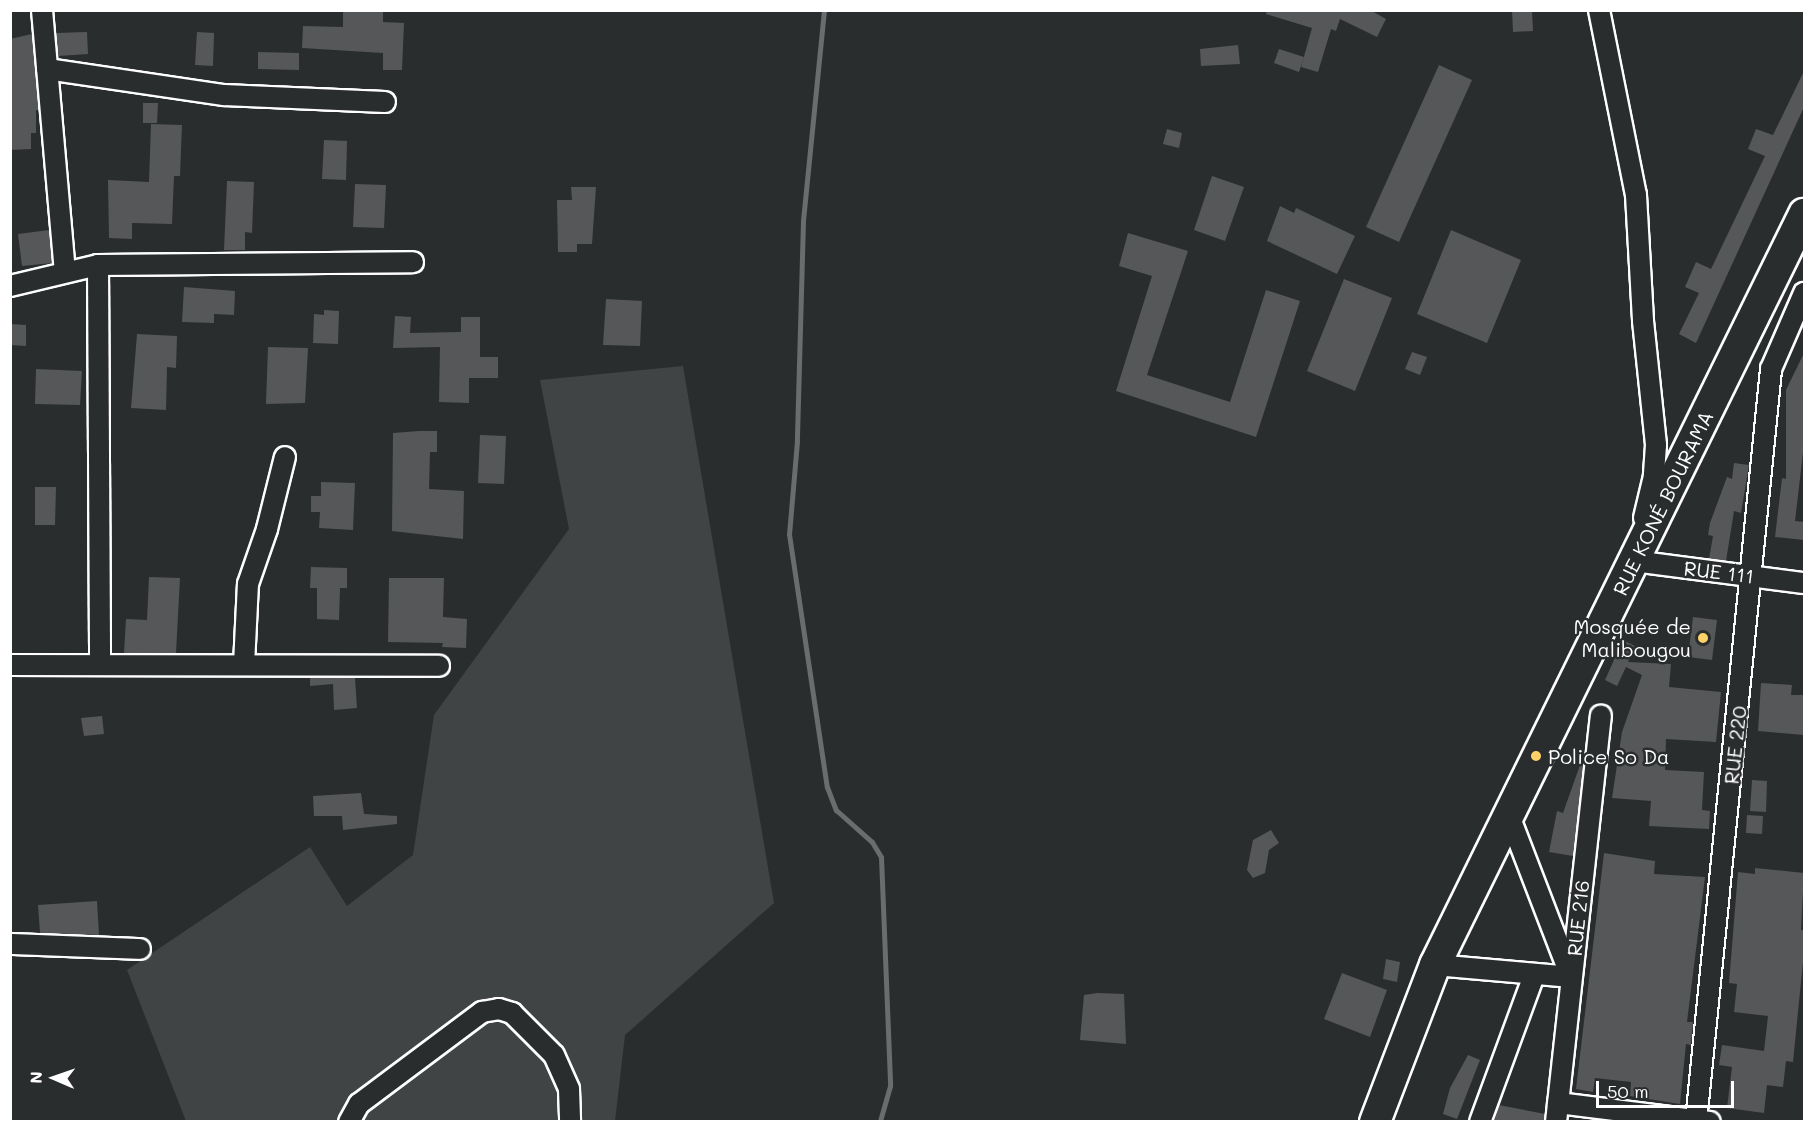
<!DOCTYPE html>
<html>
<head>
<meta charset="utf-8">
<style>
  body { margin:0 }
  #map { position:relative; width:1815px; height:1132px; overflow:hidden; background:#2a2d2e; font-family:Mali,sans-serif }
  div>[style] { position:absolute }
  .green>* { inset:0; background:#414445 }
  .stream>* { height:5px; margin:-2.5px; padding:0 2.5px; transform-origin:2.5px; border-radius:2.5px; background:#6a6c6d }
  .building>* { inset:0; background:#555758 }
  .roads { filter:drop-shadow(2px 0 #fff) drop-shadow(-2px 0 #fff) drop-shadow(0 2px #fff) drop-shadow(0 -2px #fff) }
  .minor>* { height:20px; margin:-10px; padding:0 10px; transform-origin:10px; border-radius:10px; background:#2a2d2e }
  .highway>* { height:30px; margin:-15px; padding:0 15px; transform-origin:15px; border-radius:15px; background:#2a2d2e }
  .dots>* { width:16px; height:16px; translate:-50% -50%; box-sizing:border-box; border:3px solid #2a2d2e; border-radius:50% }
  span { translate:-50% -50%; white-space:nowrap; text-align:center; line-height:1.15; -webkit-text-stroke:5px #2a2d2e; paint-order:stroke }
  .street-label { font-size:20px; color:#fff }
  .poi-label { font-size:20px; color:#fff }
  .right { translate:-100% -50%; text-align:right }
  .left { translate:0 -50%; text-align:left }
  .frame { position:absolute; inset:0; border:12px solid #fff; pointer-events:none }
  .north { position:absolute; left:24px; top:1048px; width:60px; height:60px; -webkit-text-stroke:4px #2a2d2e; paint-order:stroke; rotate:272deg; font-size:16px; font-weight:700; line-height:24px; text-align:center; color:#fff }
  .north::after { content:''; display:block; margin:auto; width:21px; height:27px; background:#fff; clip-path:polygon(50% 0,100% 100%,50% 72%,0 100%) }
  .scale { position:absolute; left:1596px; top:1081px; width:138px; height:27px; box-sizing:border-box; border:3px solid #fff; border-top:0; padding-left:8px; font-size:18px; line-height:21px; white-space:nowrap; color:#fff; -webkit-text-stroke:4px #2a2d2e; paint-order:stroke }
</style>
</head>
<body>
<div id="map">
  <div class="green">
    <div style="clip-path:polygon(683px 366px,774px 903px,625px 1035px,615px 1121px,186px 1121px,127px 970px,310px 847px,347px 906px,413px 855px,434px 715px,569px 529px,540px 380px)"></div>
  </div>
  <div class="stream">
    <div style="left:824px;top:10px;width:212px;rotate:95.7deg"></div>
    <div style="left:803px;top:221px;width:220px;rotate:91.6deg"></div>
    <div style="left:797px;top:441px;width:93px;rotate:94.9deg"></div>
    <div style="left:789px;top:534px;width:256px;rotate:81.5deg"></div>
    <div style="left:827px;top:787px;width:25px;rotate:69deg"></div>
    <div style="left:836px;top:810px;width:48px;rotate:41.6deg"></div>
    <div style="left:872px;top:842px;width:17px;rotate:59deg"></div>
    <div style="left:881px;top:857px;width:229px;rotate:87.7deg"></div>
    <div style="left:890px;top:1086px;width:37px;rotate:106deg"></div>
  </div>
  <div class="building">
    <div style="clip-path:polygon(343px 10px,383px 10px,383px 22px,404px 23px,402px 70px,383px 70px,383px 53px,302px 48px,303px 26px,343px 27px)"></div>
    <div style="clip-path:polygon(1267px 10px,1370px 10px,1386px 19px,1377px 37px,1340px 19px,1336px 31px,1331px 29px,1318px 72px,1301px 67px,1312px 28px,1266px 14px)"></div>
    <div style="clip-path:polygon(1512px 10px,1532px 10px,1533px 31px,1513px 32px)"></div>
    <div style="clip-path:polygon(87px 32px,88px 54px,58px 56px,56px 33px)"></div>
    <div style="clip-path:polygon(197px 32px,214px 33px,213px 66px,195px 65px)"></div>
    <div style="clip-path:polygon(32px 34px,39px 110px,36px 110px,36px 133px,31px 133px,31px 149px,10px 150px,10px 39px)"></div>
    <div style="clip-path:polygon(1238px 45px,1240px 64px,1201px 66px,1200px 49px)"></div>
    <div style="clip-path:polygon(1279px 49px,1304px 57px,1299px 72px,1274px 63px)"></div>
    <div style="clip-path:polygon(258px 52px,299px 53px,299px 70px,258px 69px)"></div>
    <div style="clip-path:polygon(1439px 65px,1472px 80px,1399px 242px,1366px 227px)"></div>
    <div style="clip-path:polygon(1804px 71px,1804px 107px,1696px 343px,1679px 334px,1699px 293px,1685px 287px,1696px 262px,1711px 269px,1765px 156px,1748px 149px,1756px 129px,1773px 135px)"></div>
    <div style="clip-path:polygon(143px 103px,158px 103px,157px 123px,143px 123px)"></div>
    <div style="clip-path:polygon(151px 124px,182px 125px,180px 176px,174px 176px,172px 224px,132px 223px,132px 239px,109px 238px,108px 180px,149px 182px)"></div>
    <div style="clip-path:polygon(1167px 129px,1182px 133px,1179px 148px,1163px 144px)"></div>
    <div style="clip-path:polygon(324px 140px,347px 141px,346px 180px,322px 179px)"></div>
    <div style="clip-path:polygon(1212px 176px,1244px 187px,1225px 241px,1194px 230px)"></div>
    <div style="clip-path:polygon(227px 181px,254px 182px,252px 233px,245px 232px,245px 250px,224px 250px)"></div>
    <div style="clip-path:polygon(355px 184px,386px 185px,384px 228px,353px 227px)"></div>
    <div style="clip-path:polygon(571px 187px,596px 187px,592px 244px,577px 244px,577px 252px,558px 252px,557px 200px,572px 200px)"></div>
    <div style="clip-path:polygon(1280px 206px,1294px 213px,1296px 208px,1355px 236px,1337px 274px,1267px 241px)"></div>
    <div style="clip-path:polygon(49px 230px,52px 263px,22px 266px,18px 234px)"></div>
    <div style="clip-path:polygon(1451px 230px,1521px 260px,1487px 343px,1417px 314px)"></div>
    <div style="clip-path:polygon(1128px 233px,1188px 251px,1147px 375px,1230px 402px,1266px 290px,1300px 301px,1256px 437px,1116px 391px,1152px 276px,1119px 266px)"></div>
    <div style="clip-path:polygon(1344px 279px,1392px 298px,1355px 391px,1307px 371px)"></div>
    <div style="clip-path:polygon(184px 287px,235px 291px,234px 315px,214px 314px,214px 323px,182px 322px)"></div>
    <div style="clip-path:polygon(606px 299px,642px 301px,640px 346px,603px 345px)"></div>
    <div style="clip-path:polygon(324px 310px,339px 311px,338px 344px,313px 343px,314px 314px,324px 315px)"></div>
    <div style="clip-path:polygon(395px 316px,411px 317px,410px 333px,461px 332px,461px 317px,480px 317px,480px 357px,498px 357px,498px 378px,469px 378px,469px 403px,439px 402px,440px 347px,393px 348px)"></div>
    <div style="clip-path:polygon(10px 324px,26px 325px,26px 346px,10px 345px)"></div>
    <div style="clip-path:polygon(137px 334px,177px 336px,176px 368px,167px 367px,166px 410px,131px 408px)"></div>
    <div style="clip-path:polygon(268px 347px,308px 348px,305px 403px,266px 404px)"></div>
    <div style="clip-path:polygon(1412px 352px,1427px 357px,1420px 375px,1405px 369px)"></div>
    <div style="clip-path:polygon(1804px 353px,1804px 444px,1795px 521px,1804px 522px,1804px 540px,1775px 537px,1782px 478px,1786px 479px,1786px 390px)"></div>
    <div style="clip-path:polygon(36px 369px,82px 371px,80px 405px,35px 404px)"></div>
    <div style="clip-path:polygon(419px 431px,437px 431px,437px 452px,430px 452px,429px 489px,464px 491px,463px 539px,392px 531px,393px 433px)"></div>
    <div style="clip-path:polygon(480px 435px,506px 436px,504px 484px,478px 483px)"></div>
    <div style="clip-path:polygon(1734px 463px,1749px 465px,1741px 513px,1734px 511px,1726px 561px,1709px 559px,1713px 536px,1708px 535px,1710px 523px,1727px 477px,1732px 479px)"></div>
    <div style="clip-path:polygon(321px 482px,355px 483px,353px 530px,319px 528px,320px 512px,311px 512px,311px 496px,321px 496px)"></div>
    <div style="clip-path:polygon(35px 487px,56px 487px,55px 525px,35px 525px)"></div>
    <div style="clip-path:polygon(311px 567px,347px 568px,347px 588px,340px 588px,339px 620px,317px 619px,317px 588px,310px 588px)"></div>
    <div style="clip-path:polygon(149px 577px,180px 578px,176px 653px,124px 653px,126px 619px,147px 620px)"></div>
    <div style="clip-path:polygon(389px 578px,444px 578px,443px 617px,467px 619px,466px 648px,442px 647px,443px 643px,388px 642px)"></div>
    <div style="clip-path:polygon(1693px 617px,1717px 620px,1712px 660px,1688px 657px)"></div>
    <div style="clip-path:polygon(1623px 640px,1635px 646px,1628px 662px,1671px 664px,1669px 687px,1721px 692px,1716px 742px,1666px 739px,1665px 770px,1704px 772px,1702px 810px,1710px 811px,1709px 829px,1649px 826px,1651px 801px,1612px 798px,1622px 732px,1642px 675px,1626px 667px,1617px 686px,1605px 680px)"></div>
    <div style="clip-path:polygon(310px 678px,355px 678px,357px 708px,334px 710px,333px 684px,310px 686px)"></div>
    <div style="clip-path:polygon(1761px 683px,1792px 685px,1791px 695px,1804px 695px,1804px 735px,1758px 731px)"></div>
    <div style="clip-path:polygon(102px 716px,104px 734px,84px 736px,81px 718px)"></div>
    <div style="clip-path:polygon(1585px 751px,1573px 856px,1549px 852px,1557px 811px,1563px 813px)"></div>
    <div style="clip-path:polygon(1752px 780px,1767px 781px,1766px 812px,1750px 811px)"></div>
    <div style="clip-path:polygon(361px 793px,364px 814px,397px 816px,397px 824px,343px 830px,342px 816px,314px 816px,313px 796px)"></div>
    <div style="clip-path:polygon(1747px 815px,1763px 816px,1762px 834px,1746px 833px)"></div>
    <div style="clip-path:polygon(1271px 830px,1279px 843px,1269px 850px,1265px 873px,1253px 878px,1247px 870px,1253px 840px)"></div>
    <div style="clip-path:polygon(1604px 853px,1655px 861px,1654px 874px,1705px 877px,1687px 1022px,1693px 1022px,1691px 1045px,1686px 1044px,1680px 1104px,1630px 1096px,1631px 1082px,1595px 1078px,1593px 1092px,1576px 1089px)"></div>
    <div style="clip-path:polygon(1755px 868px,1804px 873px,1801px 930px,1804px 930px,1804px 952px,1793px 1062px,1786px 1061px,1783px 1087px,1767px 1085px,1764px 1113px,1727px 1108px,1732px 1067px,1719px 1065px,1722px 1045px,1764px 1051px,1768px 1016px,1734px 1012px,1737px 984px,1729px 983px,1738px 872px,1755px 874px)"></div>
    <div style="clip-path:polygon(97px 901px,99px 935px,40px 933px,38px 905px)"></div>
    <div style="clip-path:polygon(1386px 959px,1400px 962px,1397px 982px,1383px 979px)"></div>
    <div style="clip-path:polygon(1342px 973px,1387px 990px,1370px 1037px,1324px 1019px)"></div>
    <div style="clip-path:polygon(1097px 993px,1124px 994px,1126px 1044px,1080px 1040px,1084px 995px)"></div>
    <div style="clip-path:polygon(1468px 1055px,1480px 1060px,1457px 1119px,1443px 1114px,1450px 1088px)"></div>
    <div style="clip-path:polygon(1499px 1105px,1545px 1114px,1544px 1122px,1494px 1122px)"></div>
  </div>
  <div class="roads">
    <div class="minor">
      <div style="left:42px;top:10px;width:263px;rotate:85deg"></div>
      <div style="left:1599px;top:10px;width:189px;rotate:78.7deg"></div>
      <div style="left:1636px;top:195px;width:126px;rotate:86.8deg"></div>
      <div style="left:1643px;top:321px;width:125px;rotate:84deg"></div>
      <div style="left:1656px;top:445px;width:31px;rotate:94deg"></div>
      <div style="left:1654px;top:476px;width:43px;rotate:103.4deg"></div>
      <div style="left:47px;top:69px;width:179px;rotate:8.4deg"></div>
      <div style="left:224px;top:95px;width:161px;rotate:2.5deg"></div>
      <div style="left:98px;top:265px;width:400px;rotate:89.7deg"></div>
      <div style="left:10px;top:286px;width:90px;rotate:-13.4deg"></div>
      <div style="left:98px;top:265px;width:315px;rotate:-0.5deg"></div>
      <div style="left:1637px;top:550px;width:11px;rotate:105deg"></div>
      <div style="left:1634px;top:561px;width:171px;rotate:7.4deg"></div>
      <div style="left:10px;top:665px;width:429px;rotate:0.1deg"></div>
      <div style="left:244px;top:665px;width:81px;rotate:-87.2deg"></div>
      <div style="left:248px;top:584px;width:58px;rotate:-70.9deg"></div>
      <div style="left:267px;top:529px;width:74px;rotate:-76deg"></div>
      <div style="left:10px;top:944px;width:130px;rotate:2.2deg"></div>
      <div style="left:1435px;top:965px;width:137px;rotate:5deg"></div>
      <div style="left:1571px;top:977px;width:170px;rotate:-111deg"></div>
      <div style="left:1558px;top:1103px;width:153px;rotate:7.1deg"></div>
      <div style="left:349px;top:1122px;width:21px;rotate:-61deg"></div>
      <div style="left:359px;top:1104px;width:154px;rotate:-36.8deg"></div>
      <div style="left:482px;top:1012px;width:17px;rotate:-10deg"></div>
      <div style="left:499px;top:1009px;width:14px;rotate:17deg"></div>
      <div style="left:512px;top:1013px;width:59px;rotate:45deg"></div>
      <div style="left:554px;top:1055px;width:37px;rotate:66deg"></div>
      <div style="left:569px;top:1089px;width:33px;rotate:88deg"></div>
      <div style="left:1480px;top:1122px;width:157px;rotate:-69.8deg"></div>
      <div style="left:1556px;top:1122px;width:409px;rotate:-83.7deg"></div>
      <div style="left:1696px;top:1122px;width:757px;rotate:-84.31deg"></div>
      <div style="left:1771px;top:369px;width:83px;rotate:-66.5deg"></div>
    </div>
    <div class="highway">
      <div style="left:1375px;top:1122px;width:168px;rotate:-69.1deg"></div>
      <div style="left:1435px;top:965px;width:837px;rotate:-63.83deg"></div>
    </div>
  </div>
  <div class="dots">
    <div style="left:1703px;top:638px;background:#ffd166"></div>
    <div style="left:1536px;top:756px;background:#ffd166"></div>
  </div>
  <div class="street-label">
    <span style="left:1663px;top:503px;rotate:-64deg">RUE KONÉ BOURAMA</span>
    <span style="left:1719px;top:572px;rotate:7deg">RUE 111</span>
    <span style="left:1735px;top:745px;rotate:-84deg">RUE 220</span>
    <span style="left:1578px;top:918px;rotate:-84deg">RUE 216</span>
  </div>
  <div class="poi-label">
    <span class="right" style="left:1691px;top:638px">Mosquée de<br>Malibougou</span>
    <span class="left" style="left:1548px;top:756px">Police So Da</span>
  </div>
  <div class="frame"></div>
  <div class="north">N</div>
  <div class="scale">50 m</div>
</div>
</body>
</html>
